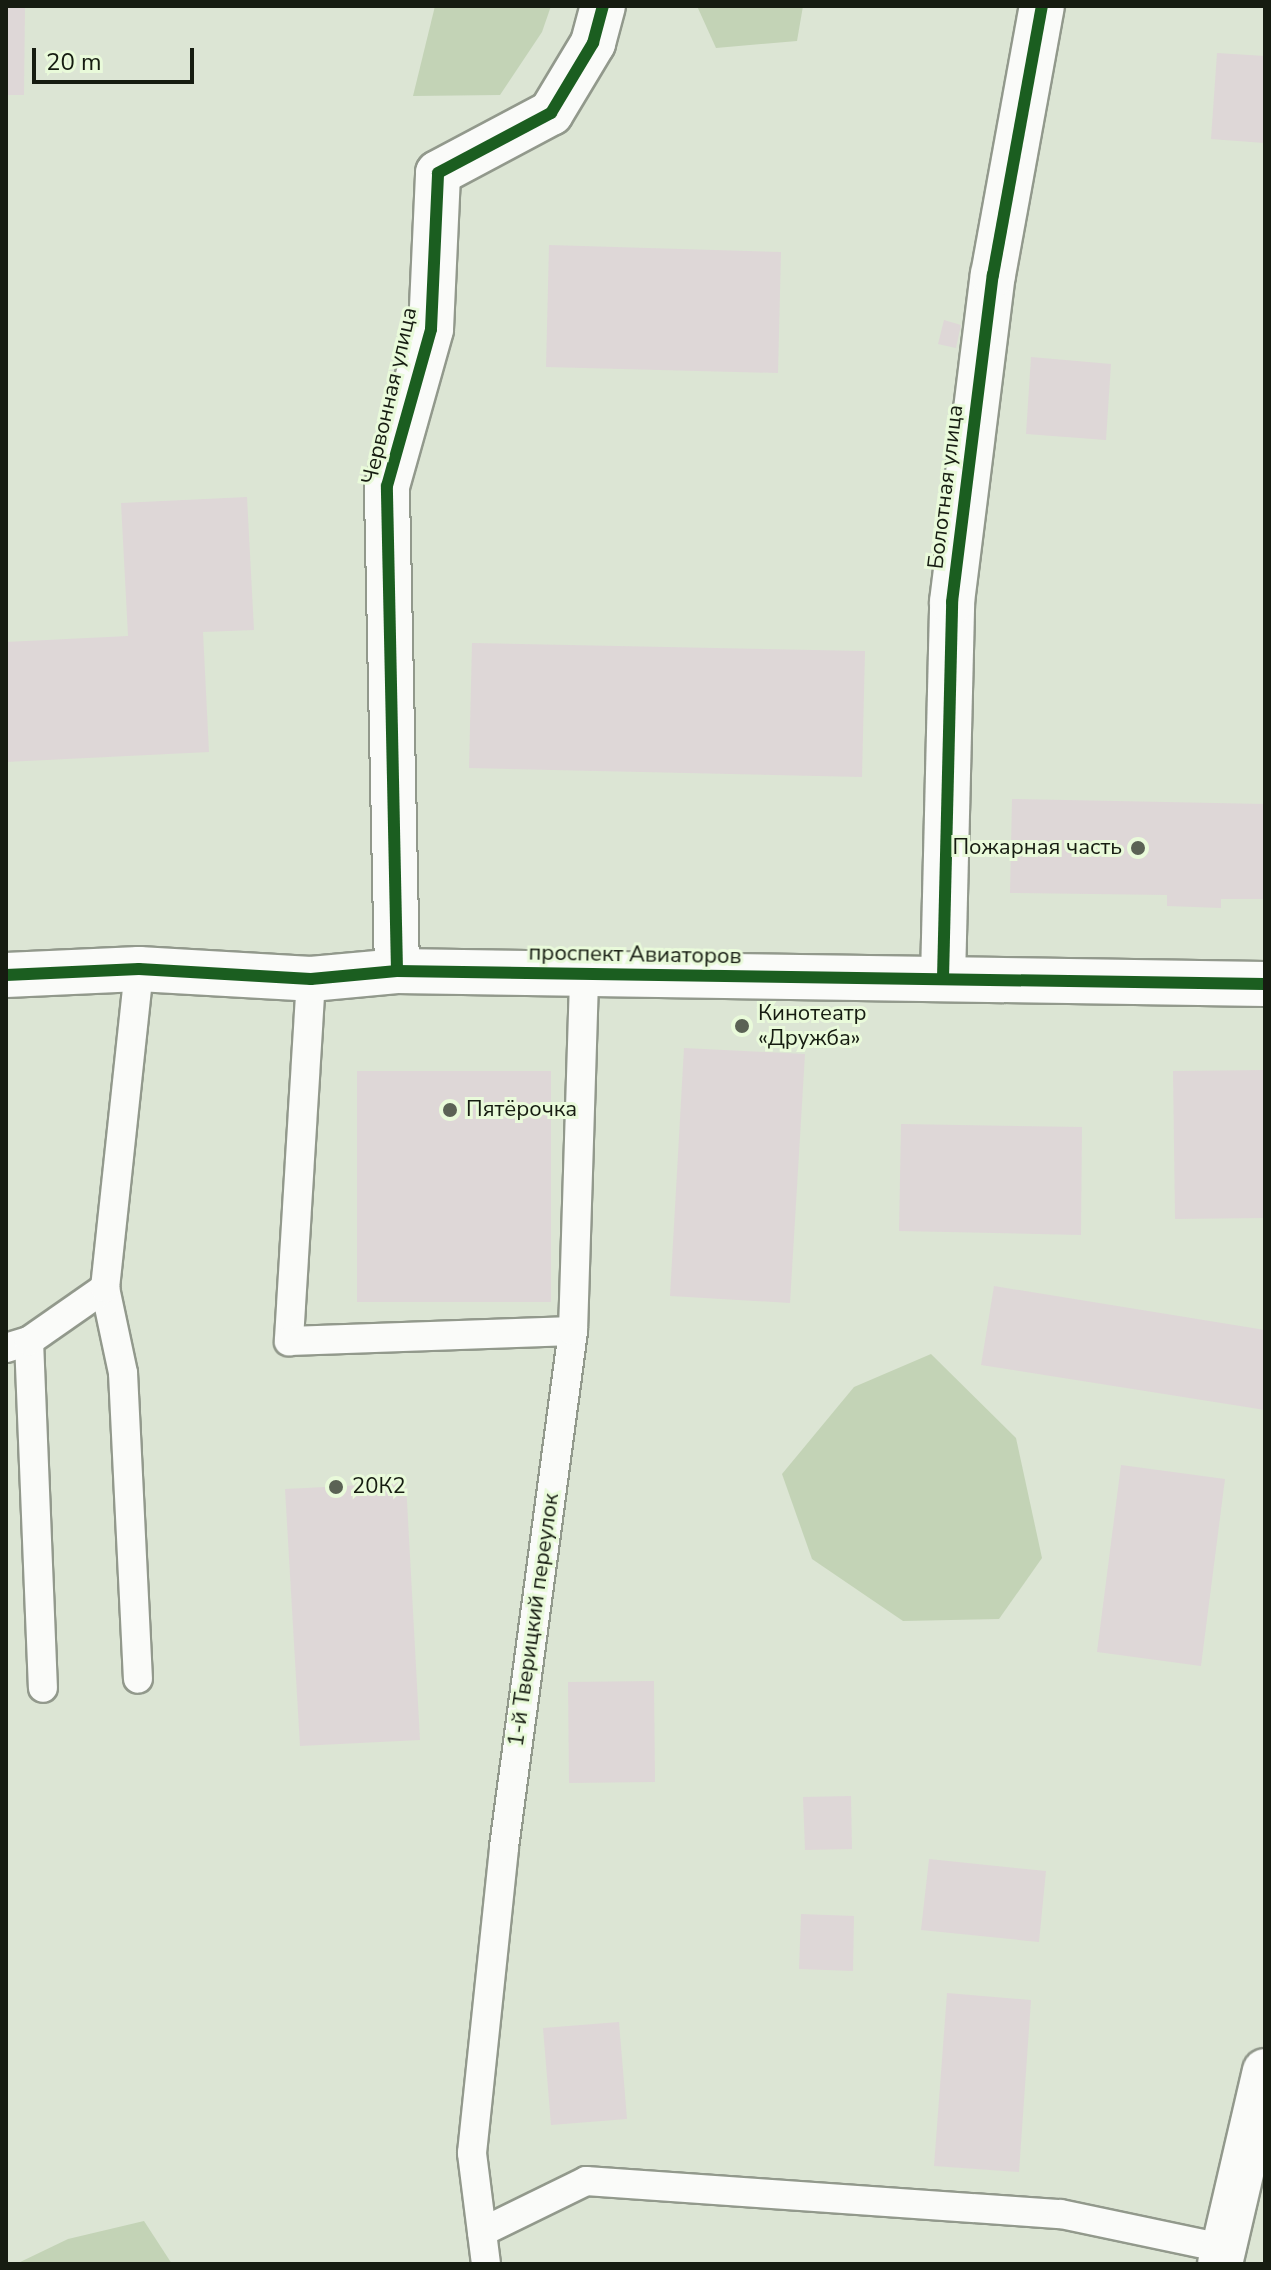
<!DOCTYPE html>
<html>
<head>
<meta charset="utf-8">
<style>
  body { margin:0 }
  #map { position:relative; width:1271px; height:2270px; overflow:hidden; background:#dce5d4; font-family:"Nunito Sans",sans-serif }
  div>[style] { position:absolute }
  .green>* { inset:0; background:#c3d3b6 }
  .building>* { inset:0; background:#ded7d7 }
  .roads { filter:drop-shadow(2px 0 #92998c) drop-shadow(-2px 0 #92998c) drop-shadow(0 2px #92998c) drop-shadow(0 -2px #92998c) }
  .service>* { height:28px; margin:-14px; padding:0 14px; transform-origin:14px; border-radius:14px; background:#fafbf9 }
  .minor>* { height:44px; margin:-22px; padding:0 22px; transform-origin:22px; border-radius:22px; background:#fafbf9 }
  .tertiary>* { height:44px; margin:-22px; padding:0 22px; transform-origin:22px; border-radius:22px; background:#fafbf9 }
  .cycleway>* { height:12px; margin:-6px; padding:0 6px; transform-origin:6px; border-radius:6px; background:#1b5e20 }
  .dots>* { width:22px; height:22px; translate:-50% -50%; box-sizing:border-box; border:4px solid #e9fada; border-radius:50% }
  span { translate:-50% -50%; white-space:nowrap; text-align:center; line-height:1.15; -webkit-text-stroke:6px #e9fada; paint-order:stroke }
  .street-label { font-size:22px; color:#161c11 }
  .poi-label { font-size:22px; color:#161c11 }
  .right { translate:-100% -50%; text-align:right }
  .left { translate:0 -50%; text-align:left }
  .frame { position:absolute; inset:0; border:8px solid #161c11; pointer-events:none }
  .scale { position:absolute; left:32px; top:48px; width:162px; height:36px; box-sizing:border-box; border:4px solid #161c11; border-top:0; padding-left:10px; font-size:24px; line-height:28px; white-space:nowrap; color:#161c11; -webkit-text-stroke:6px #e9fada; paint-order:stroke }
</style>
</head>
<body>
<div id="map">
  <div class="green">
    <div style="clip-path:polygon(435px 6px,551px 6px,542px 32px,500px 95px,413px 96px)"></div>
    <div style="clip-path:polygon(697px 6px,803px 6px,797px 41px,716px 48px)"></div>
    <div style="clip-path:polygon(931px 1354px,1016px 1438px,1042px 1558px,999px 1619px,903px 1621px,812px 1559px,782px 1474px,854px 1387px)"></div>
    <div style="clip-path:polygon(144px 2221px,172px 2264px,16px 2264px,68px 2239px)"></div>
  </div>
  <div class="building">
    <div style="clip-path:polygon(6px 6px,25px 6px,24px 95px,6px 95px)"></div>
    <div style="clip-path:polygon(1217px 53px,1265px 56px,1265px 143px,1211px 139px)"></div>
    <div style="clip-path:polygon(549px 245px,781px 252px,778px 373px,546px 367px)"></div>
    <div style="clip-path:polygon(944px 320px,961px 325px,956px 348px,938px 344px)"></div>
    <div style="clip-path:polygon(1031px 357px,1111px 364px,1106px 440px,1026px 434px)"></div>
    <div style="clip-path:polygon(247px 497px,254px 630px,203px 632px,209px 752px,6px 762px,6px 642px,128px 636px,121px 503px)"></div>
    <div style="clip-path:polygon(472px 643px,865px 651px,862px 777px,469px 768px)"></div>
    <div style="clip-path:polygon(1012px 799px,1265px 804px,1265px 899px,1221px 899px,1221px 908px,1167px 906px,1167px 895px,1010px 893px)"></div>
    <div style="clip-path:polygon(684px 1048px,805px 1054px,790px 1303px,670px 1296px)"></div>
    <div style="clip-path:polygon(1265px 1070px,1265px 1218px,1175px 1219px,1173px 1071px)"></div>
    <div style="clip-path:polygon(357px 1071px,551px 1071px,551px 1302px,357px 1302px)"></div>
    <div style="clip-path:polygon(901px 1124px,1082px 1127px,1081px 1235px,899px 1231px)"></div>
    <div style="clip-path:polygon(994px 1286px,1265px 1330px,1265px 1410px,981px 1365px)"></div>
    <div style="clip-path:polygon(1121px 1465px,1225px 1479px,1201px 1666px,1097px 1652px)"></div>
    <div style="clip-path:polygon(406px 1483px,420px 1740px,300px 1746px,285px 1489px)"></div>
    <div style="clip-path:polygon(654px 1681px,655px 1782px,569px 1783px,568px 1682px)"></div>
    <div style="clip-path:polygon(851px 1796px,852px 1849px,805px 1850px,803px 1797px)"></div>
    <div style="clip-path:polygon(929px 1859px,1046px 1871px,1039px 1942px,921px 1930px)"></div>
    <div style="clip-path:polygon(801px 1914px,854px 1916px,853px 1971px,799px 1969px)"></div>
    <div style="clip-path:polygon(947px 1993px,1031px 2000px,1019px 2172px,934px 2166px)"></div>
    <div style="clip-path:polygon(619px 2022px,627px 2119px,551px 2125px,543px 2028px)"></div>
  </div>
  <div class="roads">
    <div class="service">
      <div style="left:311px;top:979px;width:363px;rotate:93.5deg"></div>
      <div style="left:289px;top:1341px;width:284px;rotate:-2deg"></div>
      <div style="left:105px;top:1288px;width:87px;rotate:78deg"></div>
      <div style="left:123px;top:1373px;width:306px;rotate:87.2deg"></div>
      <div style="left:29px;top:1341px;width:347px;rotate:87.7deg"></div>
      <div style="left:6px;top:1348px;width:24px;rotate:-17deg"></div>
      <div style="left:29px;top:1341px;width:93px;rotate:-34.9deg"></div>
      <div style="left:105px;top:1288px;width:321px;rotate:-83.9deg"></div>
      <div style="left:482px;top:2232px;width:116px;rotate:-26.1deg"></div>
      <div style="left:586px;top:2181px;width:476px;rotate:4deg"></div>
      <div style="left:1061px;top:2214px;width:166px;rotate:11.9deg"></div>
      <div style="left:486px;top:2264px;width:112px;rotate:-97.2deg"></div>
      <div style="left:472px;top:2153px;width:308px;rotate:-84deg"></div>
      <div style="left:504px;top:1847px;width:521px;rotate:-82.38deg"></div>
      <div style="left:573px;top:1331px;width:357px;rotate:-88.2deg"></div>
    </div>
    <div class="minor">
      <div style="left:397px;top:971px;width:485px;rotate:-91.2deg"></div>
      <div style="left:387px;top:486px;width:163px;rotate:-74.3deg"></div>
      <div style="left:431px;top:329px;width:156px;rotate:-87.4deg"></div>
      <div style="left:438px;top:173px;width:128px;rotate:-28deg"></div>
      <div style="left:551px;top:113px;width:82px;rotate:-59deg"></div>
      <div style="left:593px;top:43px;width:38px;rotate:-75deg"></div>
      <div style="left:943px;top:978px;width:376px;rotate:-88.6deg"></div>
      <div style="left:952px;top:602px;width:330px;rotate:-82.9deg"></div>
      <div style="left:993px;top:275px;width:273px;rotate:-79.7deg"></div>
      <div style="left:1220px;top:2264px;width:198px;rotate:-76.9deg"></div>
    </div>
    <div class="tertiary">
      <div style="left:6px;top:975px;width:133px;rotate:-2.6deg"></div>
      <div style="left:139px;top:969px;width:172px;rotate:3.3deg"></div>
      <div style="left:311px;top:979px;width:86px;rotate:-5.3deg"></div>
      <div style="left:397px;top:971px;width:868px;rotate:0.86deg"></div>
    </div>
  </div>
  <div class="cycleway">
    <div style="left:397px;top:971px;width:485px;rotate:-91.2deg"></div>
    <div style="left:387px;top:486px;width:163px;rotate:-74.3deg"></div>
    <div style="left:431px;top:329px;width:156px;rotate:-87.4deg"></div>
    <div style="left:438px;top:173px;width:128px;rotate:-28deg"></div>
    <div style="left:551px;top:113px;width:82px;rotate:-59deg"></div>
    <div style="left:593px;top:43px;width:38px;rotate:-75deg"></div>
    <div style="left:6px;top:975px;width:133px;rotate:-2.6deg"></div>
    <div style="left:139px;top:969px;width:172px;rotate:3.3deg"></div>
    <div style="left:311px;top:979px;width:86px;rotate:-5.3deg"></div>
    <div style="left:397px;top:971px;width:868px;rotate:0.86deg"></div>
    <div style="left:943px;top:978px;width:376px;rotate:-88.6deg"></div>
    <div style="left:952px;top:602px;width:330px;rotate:-82.9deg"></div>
    <div style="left:993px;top:275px;width:273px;rotate:-79.7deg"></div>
  </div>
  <div class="dots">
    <div style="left:1138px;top:848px;background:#5b6255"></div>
    <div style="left:742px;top:1026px;background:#5b6255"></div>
    <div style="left:450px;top:1110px;background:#5b6255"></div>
    <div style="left:336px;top:1487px;background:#5b6255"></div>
  </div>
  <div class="street-label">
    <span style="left:390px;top:396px;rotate:-77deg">Червонная улица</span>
    <span style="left:946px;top:487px;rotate:-83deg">Болотная улица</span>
    <span style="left:635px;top:955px;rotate:1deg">проспект Авиаторов</span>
    <span style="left:534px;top:1620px;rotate:-82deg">1-й Тверицкий переулок</span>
  </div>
  <div class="poi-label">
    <span class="right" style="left:1122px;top:848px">Пожарная часть</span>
    <span class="left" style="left:758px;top:1026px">Кинотеатр<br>«Дружба»</span>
    <span class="left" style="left:466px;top:1110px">Пятёрочка</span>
    <span class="left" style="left:352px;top:1487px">20К2</span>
  </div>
  <div class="frame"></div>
  <div class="scale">20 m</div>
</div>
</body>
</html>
